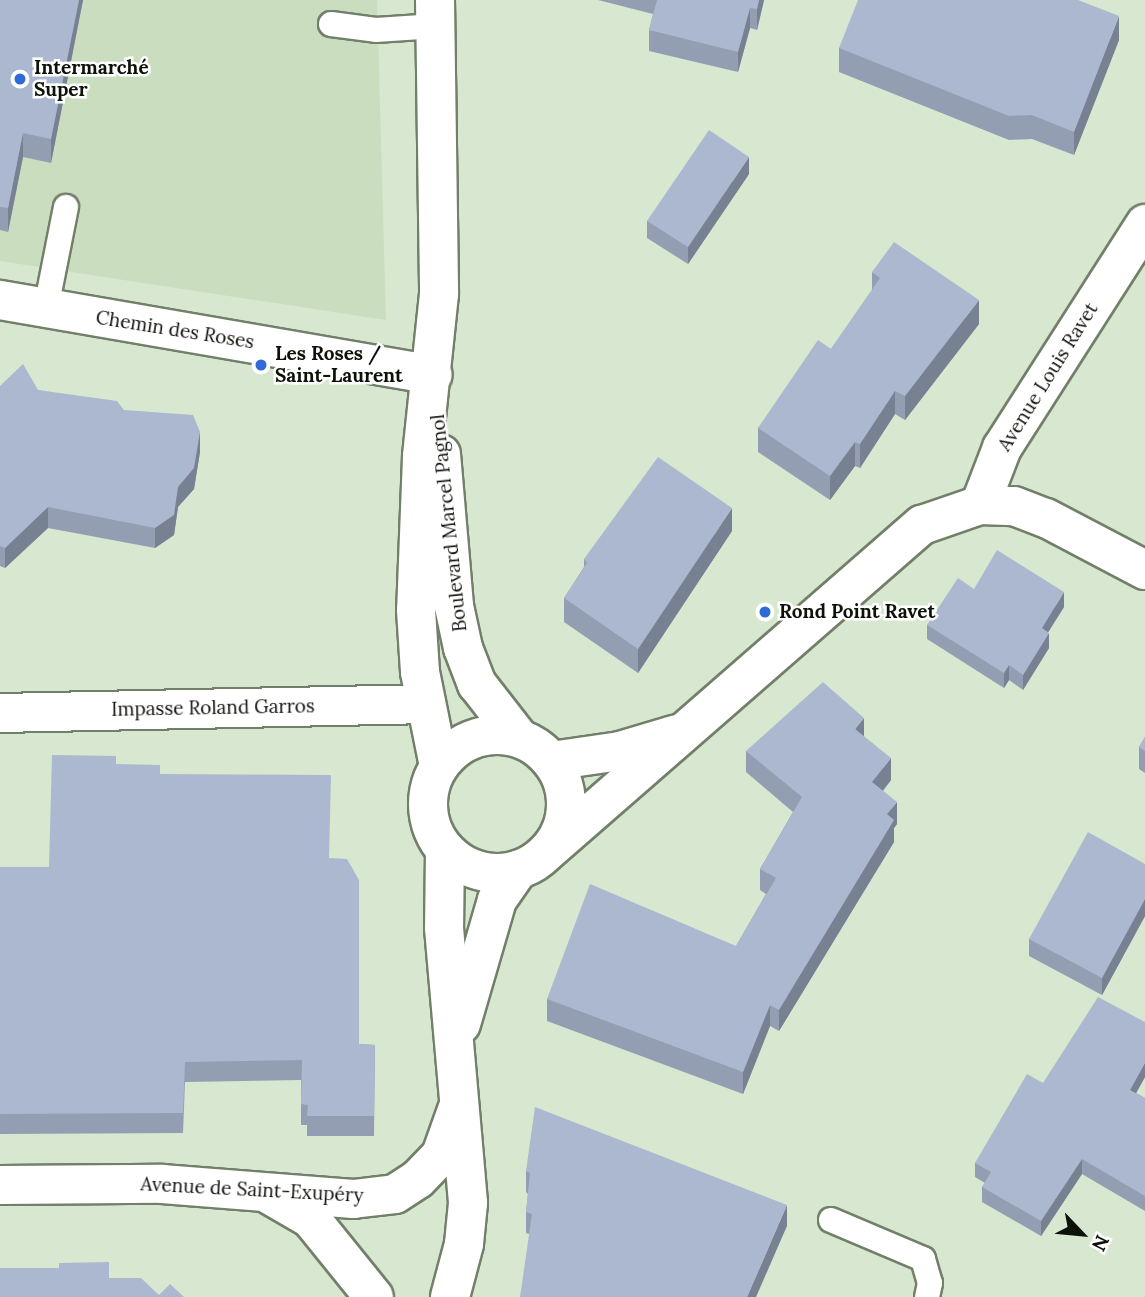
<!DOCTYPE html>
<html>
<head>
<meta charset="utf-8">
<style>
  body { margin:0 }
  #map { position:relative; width:1145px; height:1297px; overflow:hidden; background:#d8e7cf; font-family:Lora,serif }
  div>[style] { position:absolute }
  .built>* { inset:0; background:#caddbe }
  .roads { filter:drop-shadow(2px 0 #727f69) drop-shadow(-2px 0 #727f69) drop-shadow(0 2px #727f69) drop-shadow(0 -2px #727f69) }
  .lane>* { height:24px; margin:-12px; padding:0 12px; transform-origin:12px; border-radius:12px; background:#fff }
  .street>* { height:38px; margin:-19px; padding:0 19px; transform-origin:19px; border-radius:19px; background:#fff }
  .street>.ring { margin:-19px; padding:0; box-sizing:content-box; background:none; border:38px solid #fff; border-radius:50% }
  .wall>* { inset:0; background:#939eb3 }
  .shaded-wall>* { inset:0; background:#788192 }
  .building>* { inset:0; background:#abb8d0 }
  .dots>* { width:19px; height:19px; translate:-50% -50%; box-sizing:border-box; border:4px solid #fff; border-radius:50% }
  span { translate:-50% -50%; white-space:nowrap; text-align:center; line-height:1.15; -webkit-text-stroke:5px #fff; paint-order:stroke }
  .poi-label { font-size:19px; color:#0d1209; font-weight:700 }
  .left { translate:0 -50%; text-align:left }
  .street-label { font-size:19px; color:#0d1209 }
  .north { position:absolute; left:1047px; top:1199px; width:70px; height:70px; -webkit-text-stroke:5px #fff; paint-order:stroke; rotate:116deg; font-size:19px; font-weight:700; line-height:28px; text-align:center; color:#0d1209 }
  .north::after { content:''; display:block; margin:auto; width:24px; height:32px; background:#0d1209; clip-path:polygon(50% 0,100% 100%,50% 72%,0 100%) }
</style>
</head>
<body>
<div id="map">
  <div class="built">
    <div style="clip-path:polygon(0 0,377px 0,386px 320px,0 261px)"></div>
  </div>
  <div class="roads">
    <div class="lane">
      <div style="left:331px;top:24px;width:45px;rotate:7.6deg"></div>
      <div style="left:376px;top:30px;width:60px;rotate:-3.8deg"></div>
      <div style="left:46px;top:308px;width:103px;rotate:-78.8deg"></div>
      <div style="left:831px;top:1220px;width:100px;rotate:23deg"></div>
      <div style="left:923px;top:1259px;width:25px;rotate:74deg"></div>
      <div style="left:930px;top:1283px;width:14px;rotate:102deg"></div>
    </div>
    <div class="street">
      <div style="left:435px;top:0;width:294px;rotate:89.2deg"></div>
      <div style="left:439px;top:294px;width:164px;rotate:96deg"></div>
      <div style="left:422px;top:457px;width:153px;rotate:92.2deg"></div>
      <div style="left:416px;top:610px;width:62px;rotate:86.3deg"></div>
      <div style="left:420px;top:672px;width:96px;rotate:78.6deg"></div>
      <div style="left:0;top:300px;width:439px;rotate:9.8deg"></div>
      <div style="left:441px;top:454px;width:153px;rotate:85.1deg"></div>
      <div style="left:454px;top:606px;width:43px;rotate:77.9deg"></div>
      <div style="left:463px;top:648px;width:39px;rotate:69deg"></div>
      <div style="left:477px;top:684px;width:68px;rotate:52.1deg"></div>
      <div style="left:980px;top:505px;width:61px;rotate:-68.9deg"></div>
      <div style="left:1002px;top:448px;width:266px;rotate:-57.4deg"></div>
      <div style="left:0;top:713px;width:426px;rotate:-1.2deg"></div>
      <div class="ring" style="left:428px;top:735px;width:100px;height:100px"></div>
      <div style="left:551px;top:761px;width:70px;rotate:-8.2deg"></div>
      <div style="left:620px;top:751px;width:59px;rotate:-16.6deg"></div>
      <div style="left:445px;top:850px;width:78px;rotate:90.7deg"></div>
      <div style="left:444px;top:928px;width:276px;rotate:85deg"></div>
      <div style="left:468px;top:1203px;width:41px;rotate:95.6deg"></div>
      <div style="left:464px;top:1244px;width:55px;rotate:104.8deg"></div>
      <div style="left:549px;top:850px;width:495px;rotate:-41.1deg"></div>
      <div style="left:922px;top:525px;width:61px;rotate:-19deg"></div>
      <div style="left:980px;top:505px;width:34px;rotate:2deg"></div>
      <div style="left:1014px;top:506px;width:34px;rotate:21deg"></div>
      <div style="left:1046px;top:518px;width:112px;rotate:27.7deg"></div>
      <div style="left:461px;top:1024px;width:129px;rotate:-73.8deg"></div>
      <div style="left:497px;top:900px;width:37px;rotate:-55deg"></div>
      <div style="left:0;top:1185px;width:162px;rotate:-0.4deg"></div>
      <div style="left:162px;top:1184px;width:192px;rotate:4.5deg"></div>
      <div style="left:353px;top:1199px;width:42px;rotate:-6.8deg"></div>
      <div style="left:395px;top:1194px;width:27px;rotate:-33deg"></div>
      <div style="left:418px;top:1179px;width:33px;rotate:-46deg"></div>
      <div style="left:441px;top:1155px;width:48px;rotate:-70.4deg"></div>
      <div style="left:270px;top:1195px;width:48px;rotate:30.3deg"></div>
      <div style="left:311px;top:1219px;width:100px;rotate:51.1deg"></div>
    </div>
  </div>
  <div class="wall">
    <div style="clip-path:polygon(0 0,83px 0,51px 163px,23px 157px,8px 232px,0 230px)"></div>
    <div style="clip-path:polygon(598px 0,764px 0,757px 30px,750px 28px,738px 72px,649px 51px,649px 30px,653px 14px)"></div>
    <div style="clip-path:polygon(1119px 40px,1074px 155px,1032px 139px,1009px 140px,839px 72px,839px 48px)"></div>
    <div style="clip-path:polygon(749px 174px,688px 264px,647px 238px,647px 221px)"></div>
    <div style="clip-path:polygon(872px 272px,979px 324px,905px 420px,895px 414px,860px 468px,855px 466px,830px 500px,758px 452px,758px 428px,831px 349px,872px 290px)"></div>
    <div style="clip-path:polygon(0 386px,38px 390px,124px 410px,200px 452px,194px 489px,178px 507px,174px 535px,155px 548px,48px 528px,5px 568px,0 566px)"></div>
    <div style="clip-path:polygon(732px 531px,638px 673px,564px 622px,564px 598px,584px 567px,584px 559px)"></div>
    <div style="clip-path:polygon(974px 589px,1064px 607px,1048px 632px,1049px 648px,1023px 690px,1009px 680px,1004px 688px,927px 639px,927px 625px)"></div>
    <div style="clip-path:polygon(864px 736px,891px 780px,883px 791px,897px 824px,894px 828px,894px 842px,779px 1031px,770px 1026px,743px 1094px,547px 1021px,547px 999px,736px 946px,766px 894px,760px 890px,760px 869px,793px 812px,746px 772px,746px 751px)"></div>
    <div style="clip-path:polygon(1145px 737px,1145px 773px,1139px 769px,1139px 747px)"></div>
    <div style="clip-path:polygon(116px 764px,160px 774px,329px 858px,359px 1044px,375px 1045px,374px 1136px,307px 1136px,307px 1125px,301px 1125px,301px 1080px,185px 1082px,183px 1133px,0 1134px,0 867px,49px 867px)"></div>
    <div style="clip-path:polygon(1145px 864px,1145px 916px,1102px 995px,1029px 956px,1029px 939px)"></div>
    <div style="clip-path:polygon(1145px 1022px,1145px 1077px,1136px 1093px,1145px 1098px,1145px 1211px,1082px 1174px,1041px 1236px,982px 1202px,982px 1187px,985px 1183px,975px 1177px,975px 1163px,1043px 1083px)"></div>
    <div style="clip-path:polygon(526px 1171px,787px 1226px,529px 1234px,526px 1233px,526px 1212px,528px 1194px,526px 1192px)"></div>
  </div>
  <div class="shaded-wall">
    <div style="clip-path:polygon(79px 0,83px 0,51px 163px,51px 139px)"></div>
    <div style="clip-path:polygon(759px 0,764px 0,757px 30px,757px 9px)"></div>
    <div style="clip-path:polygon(750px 8px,750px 28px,738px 72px,738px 52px)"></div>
    <div style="clip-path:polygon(1119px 16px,1119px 40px,1074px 155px,1074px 132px)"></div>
    <div style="clip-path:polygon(23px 133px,23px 157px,8px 232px,8px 208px)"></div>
    <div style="clip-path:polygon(749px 157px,749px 174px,688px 264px,688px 247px)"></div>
    <div style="clip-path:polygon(979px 300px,979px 324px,905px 420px,905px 396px)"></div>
    <div style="clip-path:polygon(895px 391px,895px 414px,860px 468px,860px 444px)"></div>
    <div style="clip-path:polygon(200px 432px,200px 452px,194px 489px,178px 507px,174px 535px,155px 548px,155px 528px)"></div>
    <div style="clip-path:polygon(855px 442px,855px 466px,830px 500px,830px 476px)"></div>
    <div style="clip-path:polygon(48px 507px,48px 528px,5px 568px,5px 548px)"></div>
    <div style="clip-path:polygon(732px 508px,732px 531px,638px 673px,638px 649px)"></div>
    <div style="clip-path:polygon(1064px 592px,1064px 607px,1042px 642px,1042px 628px)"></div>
    <div style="clip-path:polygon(1049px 633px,1049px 648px,1023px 690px,1023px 675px)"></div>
    <div style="clip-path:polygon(1009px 665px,1009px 680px,1004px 688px,1004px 673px)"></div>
    <div style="clip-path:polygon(864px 718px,864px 740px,855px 729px)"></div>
    <div style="clip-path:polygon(891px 758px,891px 780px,872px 804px,872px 782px)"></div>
    <div style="clip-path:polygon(897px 802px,897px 824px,894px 828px,894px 842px,779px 1031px,779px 1010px,887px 814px)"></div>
    <div style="clip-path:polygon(1145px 899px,1145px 916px,1102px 995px,1102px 978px)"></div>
    <div style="clip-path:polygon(770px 1005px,770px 1026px,743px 1094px,743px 1072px)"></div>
    <div style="clip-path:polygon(1145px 1063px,1145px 1077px,1130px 1104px,1130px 1090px)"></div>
    <div style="clip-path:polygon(1082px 1159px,1082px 1174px,1041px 1236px,1041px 1221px)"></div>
    <div style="clip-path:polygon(787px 1205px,787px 1226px,756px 1297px,747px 1297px)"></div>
  </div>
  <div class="building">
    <div style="clip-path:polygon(0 0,79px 0,51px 139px,23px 133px,8px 208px,0 207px)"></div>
    <div style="clip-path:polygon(657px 0,759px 0,757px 9px,750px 8px,738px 52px,649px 30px)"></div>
    <div style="clip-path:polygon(858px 0,1078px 0,1119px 16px,1074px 132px,1032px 115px,1009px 116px,839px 48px)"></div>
    <div style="clip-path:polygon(709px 130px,749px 157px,688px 247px,647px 221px)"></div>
    <div style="clip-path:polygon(894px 242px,979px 300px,905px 396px,895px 391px,860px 444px,855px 442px,830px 476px,758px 428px,818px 340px,831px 349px,880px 278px,872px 272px)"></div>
    <div style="clip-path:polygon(23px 364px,38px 390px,117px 401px,124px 410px,193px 415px,200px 432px,194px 468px,178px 487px,174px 515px,155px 528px,48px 507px,5px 548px,0 546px,0 386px)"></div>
    <div style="clip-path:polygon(658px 457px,732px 508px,638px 649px,564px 598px,587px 563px,584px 559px)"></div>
    <div style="clip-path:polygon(997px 550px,1064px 592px,1042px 628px,1049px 633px,1023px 675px,1009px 665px,1004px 673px,927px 625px,958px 578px,974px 589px)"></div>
    <div style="clip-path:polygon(823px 682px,864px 718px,855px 729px,891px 758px,872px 782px,897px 802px,887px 814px,894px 820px,779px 1010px,770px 1005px,743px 1072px,547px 999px,590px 884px,736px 946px,776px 878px,760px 869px,802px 797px,746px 751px)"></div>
    <div style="clip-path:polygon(1145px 737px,1145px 751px,1139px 747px)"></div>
    <div style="clip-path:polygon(52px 755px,116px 756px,116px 764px,160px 765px,160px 774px,331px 775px,329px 858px,347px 859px,359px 880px,359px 1044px,375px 1045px,374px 1116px,307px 1116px,308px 1105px,301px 1104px,302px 1060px,185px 1062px,183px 1113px,0 1114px,0 867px,49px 867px)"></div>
    <div style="clip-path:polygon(1088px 832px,1145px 864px,1145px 899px,1102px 978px,1029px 939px)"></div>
    <div style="clip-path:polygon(1098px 997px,1145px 1022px,1145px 1063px,1130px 1090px,1145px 1098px,1145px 1196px,1082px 1159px,1041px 1221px,982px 1187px,991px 1172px,975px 1163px,1027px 1074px,1043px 1083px)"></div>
    <div style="clip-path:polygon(535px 1107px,787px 1205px,747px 1297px,520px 1297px,532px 1214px,526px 1212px,530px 1173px,526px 1171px)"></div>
    <div style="clip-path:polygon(109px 1262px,109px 1278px,141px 1278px,159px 1295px,170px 1284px,184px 1297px,0 1297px,0 1268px,59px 1268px,59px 1263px)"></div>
  </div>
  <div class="dots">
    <div style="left:20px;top:79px;background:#306ad8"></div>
    <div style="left:261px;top:365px;background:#306ad8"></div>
    <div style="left:765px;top:612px;background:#306ad8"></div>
  </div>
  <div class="poi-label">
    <span class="left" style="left:34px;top:79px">Intermarché<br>Super</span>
    <span class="left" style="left:275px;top:365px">Les Roses /<br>Saint-Laurent</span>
    <span class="left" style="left:779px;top:612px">Rond Point Ravet</span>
  </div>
  <div class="street-label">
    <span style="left:175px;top:330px;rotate:9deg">Chemin des Roses</span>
    <span style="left:1048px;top:377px;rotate:-58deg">Avenue Louis Ravet</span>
    <span style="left:449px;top:523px;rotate:-96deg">Boulevard Marcel Pagnol</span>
    <span style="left:213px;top:708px;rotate:-1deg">Impasse Roland Garros</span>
    <span style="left:252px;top:1190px;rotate:3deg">Avenue de Saint-Exupéry</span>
  </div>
  <div class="north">N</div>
</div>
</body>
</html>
